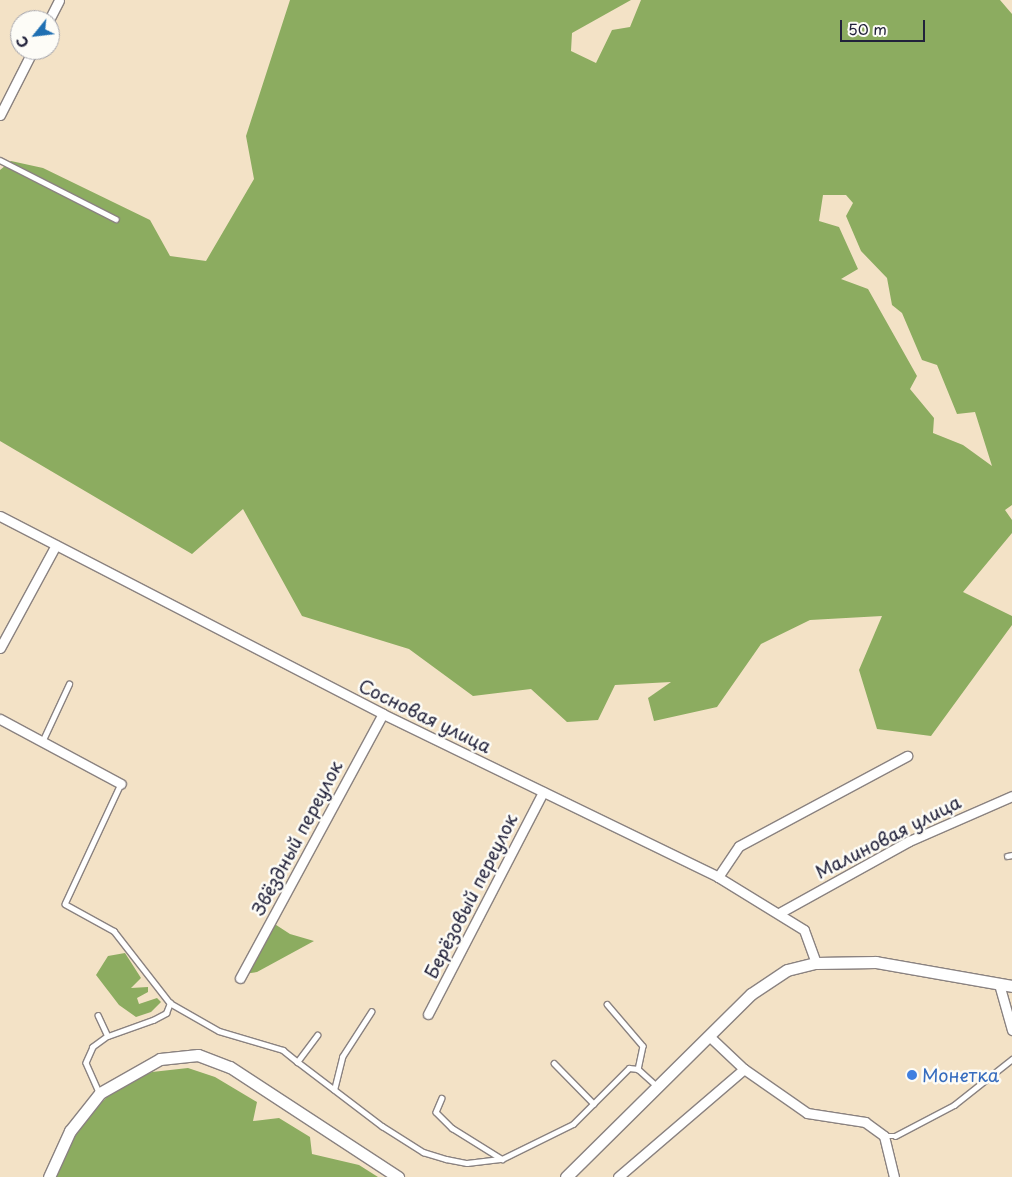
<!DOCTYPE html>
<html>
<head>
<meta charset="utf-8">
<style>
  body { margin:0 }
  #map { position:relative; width:1012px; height:1177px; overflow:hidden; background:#f3e2c6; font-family:"Playpen Sans",sans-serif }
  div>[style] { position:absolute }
  .forest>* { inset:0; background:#8cac60 }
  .roads { filter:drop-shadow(1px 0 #8a8280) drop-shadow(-1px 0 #8a8280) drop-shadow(0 1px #8a8280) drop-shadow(0 -1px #8a8280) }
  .service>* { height:4.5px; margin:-2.25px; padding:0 2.25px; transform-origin:2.25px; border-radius:2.25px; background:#fff }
  .minor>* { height:9px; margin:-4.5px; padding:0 4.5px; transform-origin:4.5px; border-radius:4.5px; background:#fff }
  .tertiary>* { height:11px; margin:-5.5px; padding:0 5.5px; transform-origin:5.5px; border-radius:5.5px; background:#fff }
  .dots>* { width:14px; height:14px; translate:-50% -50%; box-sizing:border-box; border:2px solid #fdfcf7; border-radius:50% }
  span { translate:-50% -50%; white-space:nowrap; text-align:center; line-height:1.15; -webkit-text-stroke:5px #fdfcf7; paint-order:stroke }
  .street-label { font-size:18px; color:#22223b }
  .shop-label { font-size:18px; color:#366cbe }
  .left { translate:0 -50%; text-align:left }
  .north { position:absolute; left:10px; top:10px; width:50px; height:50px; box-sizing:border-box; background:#fdfcf7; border:1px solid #a5a5ac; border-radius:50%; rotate:241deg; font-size:14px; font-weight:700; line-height:20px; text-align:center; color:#22223b }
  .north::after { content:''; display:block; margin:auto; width:18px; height:22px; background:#1f6fb2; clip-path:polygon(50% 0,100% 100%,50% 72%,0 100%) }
  .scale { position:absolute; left:840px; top:20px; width:85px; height:22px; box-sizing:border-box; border:2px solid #22223b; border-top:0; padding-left:6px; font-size:15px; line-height:18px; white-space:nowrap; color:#22223b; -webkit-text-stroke:4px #fdfcf7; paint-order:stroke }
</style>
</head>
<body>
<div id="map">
  <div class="forest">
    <div style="clip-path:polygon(evenodd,290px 0,631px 0,572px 33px,571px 51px,596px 63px,612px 30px,630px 27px,641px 0,1000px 0,1012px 14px,1012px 505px,1005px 510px,1012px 520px,1012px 533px,963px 592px,1012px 616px,1012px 625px,931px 736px,877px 729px,859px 670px,882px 616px,810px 620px,761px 644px,717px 707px,654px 721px,648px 698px,671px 682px,615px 685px,598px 720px,567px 722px,531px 689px,473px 696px,409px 649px,302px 616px,243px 509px,192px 554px,0 441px,0 170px,11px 161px,43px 168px,150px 220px,170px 256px,206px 261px,254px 179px,246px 136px,290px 0,823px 195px,846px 195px,853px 203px,846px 216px,861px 251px,887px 278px,892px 305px,902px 313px,922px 360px,937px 365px,957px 414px,975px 412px,992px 466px,963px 445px,933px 433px,934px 418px,910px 389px,917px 376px,868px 289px,841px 279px,858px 269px,839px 227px,819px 221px,823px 195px)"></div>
    <div style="clip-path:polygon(270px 921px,290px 934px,314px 941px,257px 972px,244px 974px,249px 951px,263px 938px)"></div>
    <div style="clip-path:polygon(125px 953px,141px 978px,131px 988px,148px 987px,148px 992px,137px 998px,139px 1004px,157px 998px,161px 1002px,151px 1012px,136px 1017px,119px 1005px,96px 975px,108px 956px)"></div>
    <div style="clip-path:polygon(188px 1068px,215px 1077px,257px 1102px,253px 1121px,279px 1118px,310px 1137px,312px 1154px,359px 1165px,378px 1177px,54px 1177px,75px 1132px,115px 1088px,152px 1072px)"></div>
  </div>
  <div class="roads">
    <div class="service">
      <div style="left:0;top:160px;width:130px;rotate:27deg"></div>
      <div style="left:42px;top:742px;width:64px;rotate:-65deg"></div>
      <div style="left:121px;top:784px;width:132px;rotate:115deg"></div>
      <div style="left:65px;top:904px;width:56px;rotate:28.9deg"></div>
      <div style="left:114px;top:931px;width:91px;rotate:52.1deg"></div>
      <div style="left:170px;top:1003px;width:56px;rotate:29.7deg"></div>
      <div style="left:219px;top:1031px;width:67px;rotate:16.5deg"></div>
      <div style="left:283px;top:1050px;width:19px;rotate:39deg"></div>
      <div style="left:1007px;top:856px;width:5px;rotate:-11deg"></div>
      <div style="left:607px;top:1004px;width:55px;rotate:49.4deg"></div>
      <div style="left:643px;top:1046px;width:24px;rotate:102deg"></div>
      <div style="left:98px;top:1015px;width:23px;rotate:65deg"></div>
      <div style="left:108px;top:1036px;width:19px;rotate:144deg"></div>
      <div style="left:93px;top:1047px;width:17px;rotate:114deg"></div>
      <div style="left:86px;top:1063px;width:32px;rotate:66deg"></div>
      <div style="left:318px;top:1035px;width:34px;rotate:127deg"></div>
      <div style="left:298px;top:1062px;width:106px;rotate:37.3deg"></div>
      <div style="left:382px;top:1126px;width:49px;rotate:32.4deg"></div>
      <div style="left:423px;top:1152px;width:24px;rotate:17deg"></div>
      <div style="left:446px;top:1159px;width:21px;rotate:11deg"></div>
      <div style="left:467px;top:1163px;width:33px;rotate:-7deg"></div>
      <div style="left:108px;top:1036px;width:48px;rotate:-19.6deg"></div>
      <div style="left:153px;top:1020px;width:15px;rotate:-28deg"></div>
      <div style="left:166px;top:1013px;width:11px;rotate:-68deg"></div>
      <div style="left:554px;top:1063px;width:57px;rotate:45.7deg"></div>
      <div style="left:334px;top:1090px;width:34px;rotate:-76deg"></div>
      <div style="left:342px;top:1057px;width:54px;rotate:-57.2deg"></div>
      <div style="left:442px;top:1098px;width:15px;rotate:113deg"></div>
      <div style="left:436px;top:1112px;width:23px;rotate:45deg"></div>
      <div style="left:452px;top:1128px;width:59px;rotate:31.8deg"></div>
      <div style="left:502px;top:1159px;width:79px;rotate:-26.2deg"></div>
      <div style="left:573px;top:1124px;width:79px;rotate:-45deg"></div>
      <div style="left:629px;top:1068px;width:9px;rotate:6deg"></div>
      <div style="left:638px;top:1069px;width:25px;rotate:42deg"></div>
      <div style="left:885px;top:1136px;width:10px"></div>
      <div style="left:895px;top:1136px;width:67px;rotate:-27.7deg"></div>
      <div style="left:954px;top:1105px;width:74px;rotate:-38.4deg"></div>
    </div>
    <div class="minor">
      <div style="left:49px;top:20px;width:22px;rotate:-63deg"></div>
      <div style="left:0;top:115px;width:73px;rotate:-63.1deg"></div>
      <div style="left:0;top:516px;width:431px;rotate:27.3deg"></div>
      <div style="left:383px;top:714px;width:373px;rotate:25.9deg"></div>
      <div style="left:718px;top:877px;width:101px;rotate:31.6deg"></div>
      <div style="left:804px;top:930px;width:35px;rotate:70deg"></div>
      <div style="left:0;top:648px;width:117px;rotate:-61.5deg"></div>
      <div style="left:0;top:719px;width:137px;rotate:28.2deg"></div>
      <div style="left:718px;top:877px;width:37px;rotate:-56deg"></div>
      <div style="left:739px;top:846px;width:191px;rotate:-28.2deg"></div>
      <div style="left:781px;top:912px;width:146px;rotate:-29deg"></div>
      <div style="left:909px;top:841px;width:112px;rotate:-23.6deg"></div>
      <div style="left:240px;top:978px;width:300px;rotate:-61.6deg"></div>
      <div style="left:999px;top:984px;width:48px;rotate:74.2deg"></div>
      <div style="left:428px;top:1014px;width:250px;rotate:-62.6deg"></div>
      <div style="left:709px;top:1036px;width:48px;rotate:43.3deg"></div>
      <div style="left:744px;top:1069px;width:77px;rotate:34.9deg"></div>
      <div style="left:807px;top:1113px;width:59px;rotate:8.8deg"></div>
      <div style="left:865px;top:1122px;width:24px;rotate:36deg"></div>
      <div style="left:884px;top:1136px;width:42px;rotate:76.3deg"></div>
      <div style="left:618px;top:1177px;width:166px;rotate:-40.6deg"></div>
    </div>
    <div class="tertiary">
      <div style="left:49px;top:1177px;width:51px;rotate:-65.5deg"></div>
      <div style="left:70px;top:1131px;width:48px;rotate:-51.7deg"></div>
      <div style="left:100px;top:1093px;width:69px;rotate:-29.5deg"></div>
      <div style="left:160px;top:1059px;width:38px;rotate:-6deg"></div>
      <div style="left:198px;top:1055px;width:34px;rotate:21deg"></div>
      <div style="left:230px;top:1067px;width:201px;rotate:33.2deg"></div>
      <div style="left:566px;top:1177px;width:260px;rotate:-44.7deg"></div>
      <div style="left:751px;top:994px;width:43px;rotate:-33.7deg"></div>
      <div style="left:787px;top:970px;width:30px;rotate:-14deg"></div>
      <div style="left:816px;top:963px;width:60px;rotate:-1deg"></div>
      <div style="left:876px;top:962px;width:138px;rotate:10deg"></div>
    </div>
  </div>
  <div class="dots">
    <div style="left:912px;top:1075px;background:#3f7fe0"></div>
  </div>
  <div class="street-label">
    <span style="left:425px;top:716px;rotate:26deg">Сосновая улица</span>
    <span style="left:888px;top:837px;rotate:-27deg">Малиновая улица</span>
    <span style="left:297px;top:838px;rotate:-62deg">Звёздный переулок</span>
    <span style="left:471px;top:896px;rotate:-63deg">Берёзовый переулок</span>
  </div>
  <div class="shop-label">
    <span class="left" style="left:922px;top:1075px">Монетка</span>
  </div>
  <div class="north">С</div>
  <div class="scale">50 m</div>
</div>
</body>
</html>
